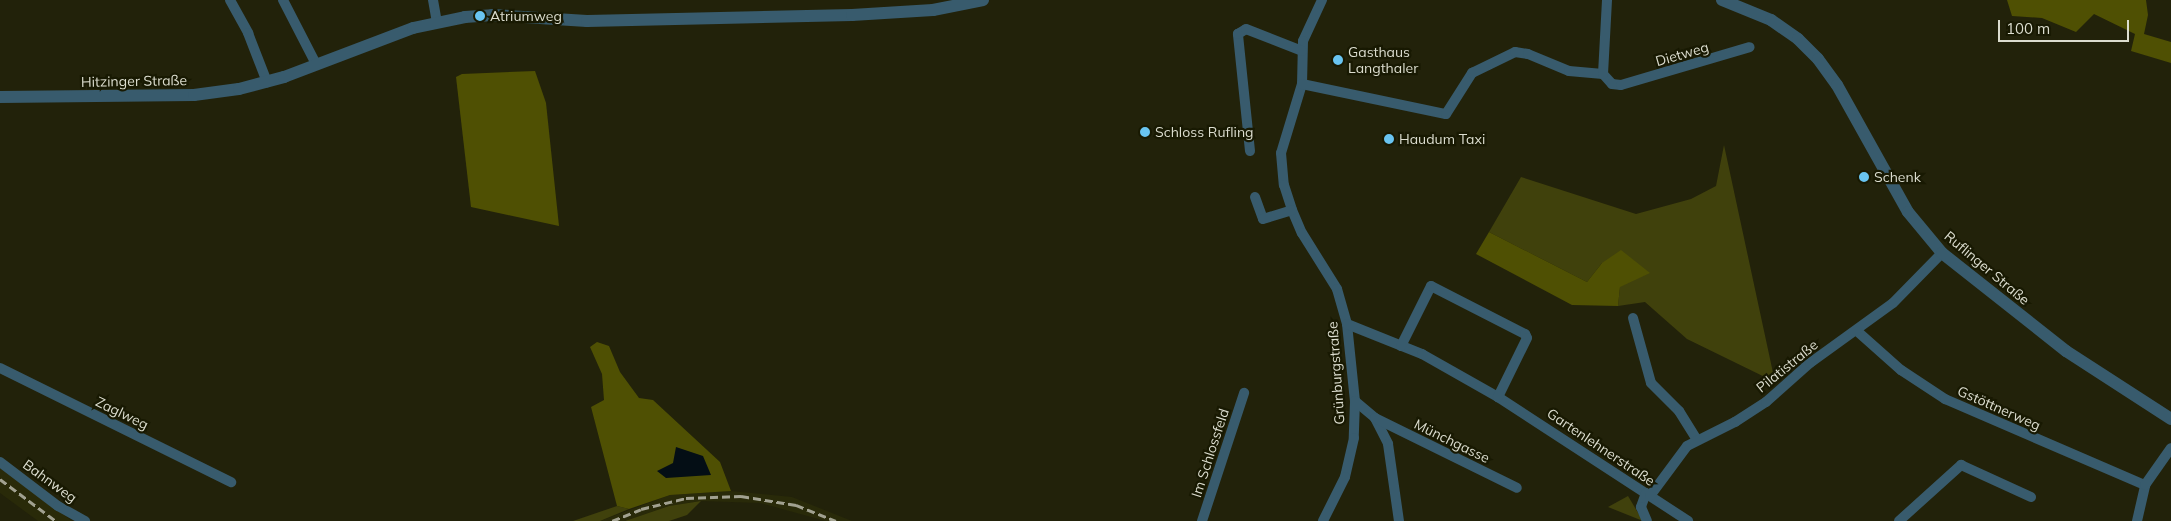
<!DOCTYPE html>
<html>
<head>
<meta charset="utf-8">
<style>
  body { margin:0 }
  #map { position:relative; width:2171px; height:521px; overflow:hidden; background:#22220a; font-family:Mulish,sans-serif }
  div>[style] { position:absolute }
  .built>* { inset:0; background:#292a09 }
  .green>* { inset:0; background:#40410c }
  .forest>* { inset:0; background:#4f5003 }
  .water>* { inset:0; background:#040e15 }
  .minor>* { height:10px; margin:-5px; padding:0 5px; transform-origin:5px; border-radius:5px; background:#385b6d }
  .tertiary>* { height:12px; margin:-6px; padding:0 6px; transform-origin:6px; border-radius:6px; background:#385b6d }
  .rail>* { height:2.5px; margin-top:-1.25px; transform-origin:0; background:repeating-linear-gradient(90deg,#a1a190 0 8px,transparent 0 12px) }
  .dots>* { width:14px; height:14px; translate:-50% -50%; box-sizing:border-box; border:2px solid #181902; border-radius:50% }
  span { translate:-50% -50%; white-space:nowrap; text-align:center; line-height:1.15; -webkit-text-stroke:4.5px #181902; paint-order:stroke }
  .poi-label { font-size:14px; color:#dcddcf }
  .left { translate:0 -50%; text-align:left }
  .street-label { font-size:14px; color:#dcddcf }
  .scale { position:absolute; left:1998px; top:20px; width:131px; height:22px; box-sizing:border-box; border:2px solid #dcddcf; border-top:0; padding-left:6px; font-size:15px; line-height:18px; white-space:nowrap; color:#dcddcf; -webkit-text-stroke:4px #181902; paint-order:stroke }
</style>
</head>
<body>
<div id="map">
  <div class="built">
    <div style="clip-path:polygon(0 467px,72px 521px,38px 521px,0 493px)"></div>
    <div style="clip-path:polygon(731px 491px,792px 497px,852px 521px,826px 521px,760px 503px,701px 501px,669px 506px,625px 521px,600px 521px,670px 495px)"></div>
  </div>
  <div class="green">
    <div style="clip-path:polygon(1724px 145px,1775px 382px,1687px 339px,1645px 302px,1618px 306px,1620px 287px,1602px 263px,1587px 282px,1489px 232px,1521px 177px,1636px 214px,1691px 199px,1716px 186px)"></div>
    <div style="clip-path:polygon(1628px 496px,1643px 521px,1608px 507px)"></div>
    <div style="clip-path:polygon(701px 501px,687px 515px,669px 521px,625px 521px,669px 506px)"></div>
    <div style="clip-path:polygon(617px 506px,629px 509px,600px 521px,573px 521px)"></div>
  </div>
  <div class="forest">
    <div style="clip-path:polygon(2007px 0,2146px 0,2148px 15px,2144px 34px,2171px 42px,2171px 63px,2131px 51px,2135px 34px,2094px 14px,2076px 32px,2042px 18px,2012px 16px)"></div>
    <div style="clip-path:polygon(535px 71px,546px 103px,559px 226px,471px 207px,456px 77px,462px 74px)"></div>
    <div style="clip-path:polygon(1489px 232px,1587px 282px,1602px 263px,1621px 250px,1650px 273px,1620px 287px,1618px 306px,1572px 305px,1476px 254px)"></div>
    <div style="clip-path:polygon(597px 342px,609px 346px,620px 372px,639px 398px,653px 400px,720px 462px,731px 491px,670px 495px,629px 509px,617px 506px,591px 407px,604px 400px,602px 374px,590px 347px)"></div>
  </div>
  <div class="water">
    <div style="clip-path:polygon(676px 447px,703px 456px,711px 475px,666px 478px,657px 471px,673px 463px)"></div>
  </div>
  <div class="minor">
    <div style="left:230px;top:0;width:38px;rotate:61deg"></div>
    <div style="left:248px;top:33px;width:53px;rotate:68.8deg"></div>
    <div style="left:283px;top:0;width:72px;rotate:62.7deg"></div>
    <div style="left:433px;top:0;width:22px;rotate:80deg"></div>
    <div style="left:1322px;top:0;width:45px;rotate:114.9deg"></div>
    <div style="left:1303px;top:41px;width:43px;rotate:91.3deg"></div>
    <div style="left:1302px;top:84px;width:72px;rotate:106.9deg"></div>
    <div style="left:1281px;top:153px;width:32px;rotate:85deg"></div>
    <div style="left:1284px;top:185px;width:26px;rotate:72deg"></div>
    <div style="left:1292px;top:210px;width:25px;rotate:67deg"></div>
    <div style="left:1302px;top:233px;width:66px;rotate:58deg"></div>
    <div style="left:1337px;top:289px;width:36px;rotate:74deg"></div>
    <div style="left:1347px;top:324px;width:77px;rotate:84.1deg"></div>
    <div style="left:1355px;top:401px;width:37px;rotate:92deg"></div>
    <div style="left:1354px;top:438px;width:40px;rotate:103deg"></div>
    <div style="left:1345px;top:477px;width:49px;rotate:116.6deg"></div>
    <div style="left:1603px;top:74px;width:13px;rotate:48deg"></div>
    <div style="left:1612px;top:84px;width:9px;rotate:6deg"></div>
    <div style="left:1621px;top:85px;width:134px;rotate:-16.4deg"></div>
    <div style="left:1302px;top:84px;width:147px;rotate:11.8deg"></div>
    <div style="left:1446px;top:114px;width:49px;rotate:-57.6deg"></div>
    <div style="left:1472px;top:73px;width:48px;rotate:-26deg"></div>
    <div style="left:1515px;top:52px;width:13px;rotate:9deg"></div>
    <div style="left:1528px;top:54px;width:44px;rotate:22.5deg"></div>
    <div style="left:1569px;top:71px;width:34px;rotate:5deg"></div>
    <div style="left:1603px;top:74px;width:74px;rotate:-86.9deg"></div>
    <div style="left:1250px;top:151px;width:118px;rotate:-95.9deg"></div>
    <div style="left:1238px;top:34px;width:9px;rotate:-32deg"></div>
    <div style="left:1246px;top:29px;width:60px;rotate:21.4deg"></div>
    <div style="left:1255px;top:197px;width:23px;rotate:70deg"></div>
    <div style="left:1263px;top:219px;width:30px;rotate:-17deg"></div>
    <div style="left:1633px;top:318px;width:67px;rotate:74.5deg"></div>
    <div style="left:1651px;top:383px;width:40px;rotate:45deg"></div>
    <div style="left:1679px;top:411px;width:34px;rotate:58deg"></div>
    <div style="left:1347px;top:324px;width:81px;rotate:21.8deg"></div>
    <div style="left:1422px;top:354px;width:87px;rotate:29.5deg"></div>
    <div style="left:1498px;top:397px;width:227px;rotate:33.1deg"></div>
    <div style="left:1857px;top:331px;width:59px;rotate:41.6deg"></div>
    <div style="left:1901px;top:370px;width:53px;rotate:33.4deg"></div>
    <div style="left:1945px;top:399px;width:218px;rotate:23.3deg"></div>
    <div style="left:1401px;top:346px;width:67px;rotate:-63.4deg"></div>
    <div style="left:1431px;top:286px;width:106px;rotate:27.1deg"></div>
    <div style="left:1525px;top:334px;width:4px;rotate:63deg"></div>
    <div style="left:1527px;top:338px;width:66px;rotate:116.2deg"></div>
    <div style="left:0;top:368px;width:258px;rotate:26.3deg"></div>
    <div style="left:1355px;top:401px;width:26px;rotate:40deg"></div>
    <div style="left:1375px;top:418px;width:29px;rotate:63deg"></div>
    <div style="left:1388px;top:444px;width:78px;rotate:81.9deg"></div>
    <div style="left:1375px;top:418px;width:158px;rotate:26.2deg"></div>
    <div style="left:0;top:462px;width:73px;rotate:37.2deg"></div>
    <div style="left:58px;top:506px;width:31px;rotate:29deg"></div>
    <div style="left:1646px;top:493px;width:15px;rotate:110deg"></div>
    <div style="left:1641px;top:507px;width:15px;rotate:67deg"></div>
    <div style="left:1650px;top:496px;width:62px;rotate:-53.5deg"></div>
    <div style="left:1687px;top:446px;width:54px;rotate:-26.6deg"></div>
    <div style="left:1735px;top:422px;width:37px;rotate:-33deg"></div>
    <div style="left:1766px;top:402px;width:59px;rotate:-41.6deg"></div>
    <div style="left:1810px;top:363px;width:102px;rotate:-35.9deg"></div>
    <div style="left:1893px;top:303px;width:70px;rotate:-45.6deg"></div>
    <div style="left:1202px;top:521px;width:135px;rotate:-71.8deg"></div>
    <div style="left:1899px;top:521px;width:84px;rotate:-42.1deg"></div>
    <div style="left:1961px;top:465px;width:77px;rotate:24.6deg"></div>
    <div style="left:2137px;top:521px;width:37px;rotate:-77deg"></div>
    <div style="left:2145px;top:485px;width:45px;rotate:-54.9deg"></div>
  </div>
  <div class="tertiary">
    <div style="left:1722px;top:0;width:53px;rotate:22.2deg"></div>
    <div style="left:1771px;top:20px;width:33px;rotate:35deg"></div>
    <div style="left:1798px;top:39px;width:28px;rotate:45deg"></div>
    <div style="left:1818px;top:59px;width:32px;rotate:54deg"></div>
    <div style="left:1837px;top:85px;width:145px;rotate:60.8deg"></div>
    <div style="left:1908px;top:212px;width:53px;rotate:50.3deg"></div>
    <div style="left:1942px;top:253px;width:158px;rotate:38.3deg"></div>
    <div style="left:2066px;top:351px;width:125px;rotate:32.9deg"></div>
    <div style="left:0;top:97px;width:194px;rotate:-0.6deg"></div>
    <div style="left:194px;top:95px;width:45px;rotate:-7.6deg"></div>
    <div style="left:239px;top:89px;width:47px;rotate:-14.9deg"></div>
    <div style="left:284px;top:77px;width:138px;rotate:-20.8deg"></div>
    <div style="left:413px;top:28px;width:53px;rotate:-11.9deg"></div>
    <div style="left:465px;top:17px;width:27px;rotate:-4deg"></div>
    <div style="left:492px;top:15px;width:95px;rotate:3.6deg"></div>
    <div style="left:587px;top:21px;width:265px;rotate:-1.3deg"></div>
    <div style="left:852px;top:15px;width:81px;rotate:-3.5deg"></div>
    <div style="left:933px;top:10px;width:51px;rotate:-11.3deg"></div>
  </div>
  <div class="rail">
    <div style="left:0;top:479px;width:70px;rotate:36.9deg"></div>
    <div style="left:612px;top:521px;width:31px;rotate:-22deg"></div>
    <div style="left:641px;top:509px;width:46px;rotate:-13.7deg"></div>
    <div style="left:686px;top:498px;width:55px;rotate:-2.1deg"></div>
    <div style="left:741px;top:496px;width:56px;rotate:9.3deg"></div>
    <div style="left:796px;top:505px;width:43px;rotate:21.8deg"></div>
  </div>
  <div class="dots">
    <div style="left:480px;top:16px;background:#69c4f1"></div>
    <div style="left:1338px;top:60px;background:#69c4f1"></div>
    <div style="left:1145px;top:132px;background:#69c4f1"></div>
    <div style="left:1389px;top:139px;background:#69c4f1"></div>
    <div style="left:1864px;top:177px;background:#69c4f1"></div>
  </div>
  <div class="poi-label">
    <span class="left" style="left:490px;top:16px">Atriumweg</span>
    <span class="left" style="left:1348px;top:60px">Gasthaus<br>Langthaler</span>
    <span class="left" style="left:1155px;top:132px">Schloss Rufling</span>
    <span class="left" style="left:1399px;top:139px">Haudum Taxi</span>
    <span class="left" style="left:1874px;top:177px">Schenk</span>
  </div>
  <div class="street-label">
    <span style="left:1682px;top:54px;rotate:-16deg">Dietweg</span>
    <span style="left:134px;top:81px;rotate:-1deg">Hitzinger Straße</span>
    <span style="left:1987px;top:268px;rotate:40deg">Ruflinger Straße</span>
    <span style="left:1787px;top:366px;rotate:-39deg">Pilatistraße</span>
    <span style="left:1336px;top:373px;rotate:-94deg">Grünburgstraße</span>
    <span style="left:1999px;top:408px;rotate:24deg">Gstöttnerweg</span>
    <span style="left:122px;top:413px;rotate:26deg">Zaglweg</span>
    <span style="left:1452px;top:441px;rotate:26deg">Münchgasse</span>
    <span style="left:1601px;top:447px;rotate:34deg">Gartenlehnerstraße</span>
    <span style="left:1210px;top:453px;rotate:-72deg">Im Schlossfeld</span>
    <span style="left:50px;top:481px;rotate:36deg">Bahnweg</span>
  </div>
  <div class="scale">100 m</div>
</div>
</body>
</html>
